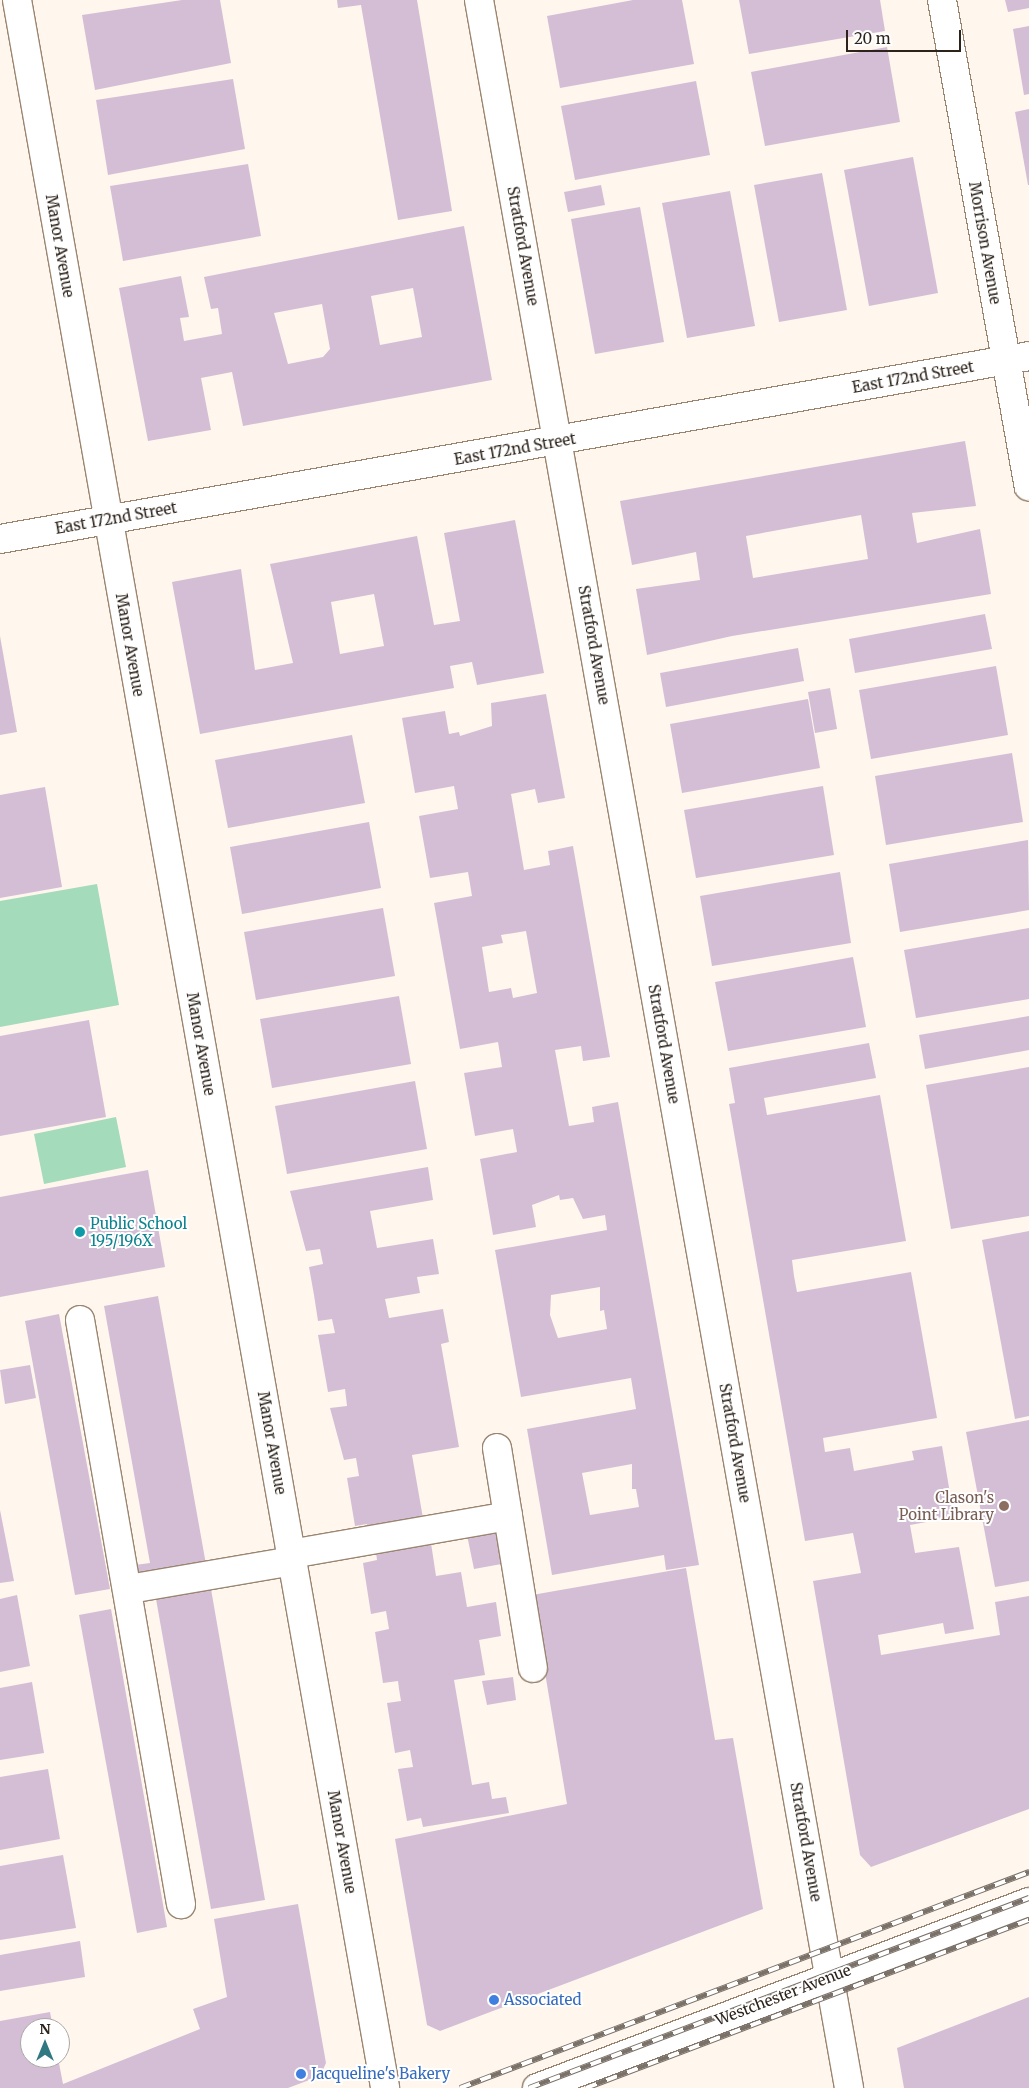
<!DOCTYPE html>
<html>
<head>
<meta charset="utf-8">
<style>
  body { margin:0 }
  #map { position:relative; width:1029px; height:2088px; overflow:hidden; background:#fff6ed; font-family:Merriweather,serif }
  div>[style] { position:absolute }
  .green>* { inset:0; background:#a3dbbb }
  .building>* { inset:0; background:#d4bed5 }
  .roads { filter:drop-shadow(1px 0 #9a8570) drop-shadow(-1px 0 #9a8570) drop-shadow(0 1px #9a8570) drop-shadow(0 -1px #9a8570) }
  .minor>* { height:28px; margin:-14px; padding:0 14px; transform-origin:14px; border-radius:14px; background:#fff }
  .major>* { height:28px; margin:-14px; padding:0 14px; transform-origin:14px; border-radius:14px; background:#fff }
  .rail>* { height:5.5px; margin-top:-2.75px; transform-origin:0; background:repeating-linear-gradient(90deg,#fff 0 11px,#7a7169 0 22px); box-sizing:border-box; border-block:1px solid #7a7169 }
  .dots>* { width:14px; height:14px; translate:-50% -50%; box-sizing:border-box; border:2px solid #fff; border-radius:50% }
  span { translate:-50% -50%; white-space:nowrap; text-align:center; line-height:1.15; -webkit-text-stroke:4px #fff; paint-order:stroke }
  .street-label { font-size:15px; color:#2c231b }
  .culture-label { font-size:15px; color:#0d838f }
  .left { translate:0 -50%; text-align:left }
  .education-label { font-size:15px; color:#785e54 }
  .right { translate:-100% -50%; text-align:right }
  .shop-label { font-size:15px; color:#366cbe }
  .north { position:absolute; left:20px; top:2018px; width:50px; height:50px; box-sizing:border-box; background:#fff; border:1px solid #aba7a4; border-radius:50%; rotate:0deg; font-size:14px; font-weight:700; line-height:20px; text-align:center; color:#2c231b }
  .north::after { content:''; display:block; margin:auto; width:18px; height:22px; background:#307882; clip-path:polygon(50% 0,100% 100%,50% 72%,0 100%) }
  .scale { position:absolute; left:846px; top:30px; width:115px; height:22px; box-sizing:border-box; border:2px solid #2c231b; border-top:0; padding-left:6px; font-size:15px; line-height:18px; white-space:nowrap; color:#2c231b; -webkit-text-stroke:4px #fff; paint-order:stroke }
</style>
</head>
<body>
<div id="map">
  <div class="green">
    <div style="clip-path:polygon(97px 884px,119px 1005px,0 1027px,0 901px)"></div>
    <div style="clip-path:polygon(116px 1117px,126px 1167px,44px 1184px,34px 1134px)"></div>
  </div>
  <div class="building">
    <div style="clip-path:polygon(182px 0,220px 0,231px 63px,95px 90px,82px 15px)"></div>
    <div style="clip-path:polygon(337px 0,417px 0,452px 211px,398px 220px,361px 5px,338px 8px)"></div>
    <div style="clip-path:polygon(633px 0,682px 0,694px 64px,560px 88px,547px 16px)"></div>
    <div style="clip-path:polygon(739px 0,880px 0,885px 31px,749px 54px)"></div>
    <div style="clip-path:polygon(1005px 0,1029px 0,1029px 8px,1008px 12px)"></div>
    <div style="clip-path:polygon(1029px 26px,1029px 94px,1024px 95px,1013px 29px)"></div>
    <div style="clip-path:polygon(887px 47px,900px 122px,765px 146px,751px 72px)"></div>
    <div style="clip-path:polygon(233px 79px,245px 149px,108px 175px,96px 100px)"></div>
    <div style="clip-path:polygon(696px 81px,710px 155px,575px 180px,561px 106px)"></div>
    <div style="clip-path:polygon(1029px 109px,1029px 185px,1028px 185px,1015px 112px)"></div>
    <div style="clip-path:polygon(913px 157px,938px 293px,869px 306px,844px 170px)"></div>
    <div style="clip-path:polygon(248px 164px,261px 236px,123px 261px,110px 186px)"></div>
    <div style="clip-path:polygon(822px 173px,847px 310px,779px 322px,754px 185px)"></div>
    <div style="clip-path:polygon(601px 185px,605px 205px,568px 212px,564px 192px)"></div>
    <div style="clip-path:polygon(730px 191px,755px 326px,687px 338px,662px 203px)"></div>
    <div style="clip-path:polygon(640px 207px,664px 342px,595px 354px,571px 219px)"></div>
    <div style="clip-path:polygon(evenodd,464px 226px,492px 380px,243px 426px,232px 372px,201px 378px,211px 430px,148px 441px,119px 288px,181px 276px,189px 317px,180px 318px,184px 341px,222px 334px,218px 308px,211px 309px,204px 277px,464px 226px,413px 288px,422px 337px,380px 345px,371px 296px,413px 288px,464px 226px,322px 304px,330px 349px,323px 357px,288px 364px,274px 313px,322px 304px)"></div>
    <div style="clip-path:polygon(evenodd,965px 441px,976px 506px,912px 513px,917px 543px,980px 529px,991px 594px,732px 636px,647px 655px,636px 589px,700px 580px,696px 552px,632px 565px,620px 501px,965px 441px,861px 515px,868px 559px,753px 578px,746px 536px,861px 515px)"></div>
    <div style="clip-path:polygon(evenodd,515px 520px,544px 673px,477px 685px,472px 662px,450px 666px,454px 688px,200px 734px,172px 582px,241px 569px,255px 670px,293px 663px,270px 564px,417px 536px,434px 625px,460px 621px,444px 533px,515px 520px,374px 594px,384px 646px,340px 654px,331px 602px,374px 594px)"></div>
    <div style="clip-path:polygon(985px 614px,992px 649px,855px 673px,849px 639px)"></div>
    <div style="clip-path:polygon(0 636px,17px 732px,0 735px)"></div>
    <div style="clip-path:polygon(798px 648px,804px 681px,666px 707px,660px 673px)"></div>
    <div style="clip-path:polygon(996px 666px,1008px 735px,871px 759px,859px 690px)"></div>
    <div style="clip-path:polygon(830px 688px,837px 729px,815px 733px,808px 692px)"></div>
    <div style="clip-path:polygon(evenodd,546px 694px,565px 798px,538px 803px,535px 789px,511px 794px,524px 870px,550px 865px,548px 851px,573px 846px,610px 1057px,583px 1061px,581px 1046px,555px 1050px,569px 1126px,594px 1122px,592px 1107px,618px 1102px,699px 1565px,666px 1570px,664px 1555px,552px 1575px,527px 1429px,636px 1409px,631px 1378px,521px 1397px,495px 1250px,607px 1230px,605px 1215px,583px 1219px,573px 1198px,560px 1200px,559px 1195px,532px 1205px,536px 1227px,493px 1235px,480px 1159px,517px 1152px,513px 1129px,475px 1136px,464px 1073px,502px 1067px,498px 1042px,460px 1049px,434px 903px,472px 896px,468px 872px,430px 878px,419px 816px,458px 809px,454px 786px,415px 793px,402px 718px,445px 711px,449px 734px,459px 732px,460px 736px,492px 726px,491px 703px,546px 694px,526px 931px,537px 993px,513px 998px,511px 988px,489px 992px,482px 947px,503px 943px,501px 935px,526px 931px,546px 694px,600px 1287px,600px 1311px,604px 1310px,607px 1329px,558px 1338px,550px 1315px,551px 1295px,600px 1287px,546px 694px,632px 1464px,632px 1489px,636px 1489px,639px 1507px,590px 1515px,582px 1473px,632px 1464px)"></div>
    <div style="clip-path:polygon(808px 699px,820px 768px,682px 793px,670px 724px)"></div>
    <div style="clip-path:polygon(352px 735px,365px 803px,228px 828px,215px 760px)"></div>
    <div style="clip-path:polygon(1012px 753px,1023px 822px,886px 845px,875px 776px)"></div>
    <div style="clip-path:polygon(823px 786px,834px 855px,696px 878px,684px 810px)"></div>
    <div style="clip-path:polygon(45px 787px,62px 887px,0 898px,0 795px)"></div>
    <div style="clip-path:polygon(369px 822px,381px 888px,242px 914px,230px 847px)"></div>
    <div style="clip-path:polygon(1028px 840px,1029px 910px,900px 932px,889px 864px)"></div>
    <div style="clip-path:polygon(840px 872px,851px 943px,712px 966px,700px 896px)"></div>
    <div style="clip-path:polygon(383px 908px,395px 976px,256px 1000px,244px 932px)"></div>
    <div style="clip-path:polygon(1029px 928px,1029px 999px,916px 1018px,904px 950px)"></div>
    <div style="clip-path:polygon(853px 957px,866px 1027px,728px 1051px,715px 982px)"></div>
    <div style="clip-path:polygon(399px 996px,411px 1064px,272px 1088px,260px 1019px)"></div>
    <div style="clip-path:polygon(1029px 1016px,1029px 1050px,925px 1069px,919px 1035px)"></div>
    <div style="clip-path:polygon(89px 1020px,106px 1117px,0 1136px,0 1036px)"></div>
    <div style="clip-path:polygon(869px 1043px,876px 1078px,764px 1098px,767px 1115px,880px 1095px,906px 1241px,792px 1260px,794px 1276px,797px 1292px,911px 1272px,937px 1418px,823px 1438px,825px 1452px,850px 1448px,854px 1471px,914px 1460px,912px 1451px,942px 1446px,954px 1517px,910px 1525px,915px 1553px,959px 1547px,974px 1629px,945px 1634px,943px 1623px,878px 1635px,881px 1655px,1000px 1635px,995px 1602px,1029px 1596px,1029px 1809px,871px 1867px,860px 1855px,813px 1581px,861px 1573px,853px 1533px,805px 1541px,729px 1104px,735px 1103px,729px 1068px)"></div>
    <div style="clip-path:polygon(1029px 1067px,1029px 1216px,951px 1229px,926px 1085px)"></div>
    <div style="clip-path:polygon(415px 1081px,427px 1149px,287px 1174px,275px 1106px)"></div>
    <div style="clip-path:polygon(428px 1167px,433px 1200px,370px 1211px,377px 1248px,433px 1239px,439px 1274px,417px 1277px,420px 1293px,385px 1299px,389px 1318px,443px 1309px,449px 1342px,441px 1344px,459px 1447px,412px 1455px,424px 1524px,369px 1534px,367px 1524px,355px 1526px,347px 1478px,359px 1476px,356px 1458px,344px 1460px,330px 1408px,347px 1406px,345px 1389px,328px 1392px,318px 1335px,335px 1333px,332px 1319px,318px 1321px,314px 1295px,309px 1267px,323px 1264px,320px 1249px,306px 1251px,290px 1191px)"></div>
    <div style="clip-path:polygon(148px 1170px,165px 1267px,0 1297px,0 1197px)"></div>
    <div style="clip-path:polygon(1029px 1231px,1029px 1416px,1015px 1419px,982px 1240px)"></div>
    <div style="clip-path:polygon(158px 1296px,207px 1570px,138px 1583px,135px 1565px,150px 1563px,104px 1306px)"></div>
    <div style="clip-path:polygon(59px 1314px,110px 1589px,75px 1595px,25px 1321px)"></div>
    <div style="clip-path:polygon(30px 1365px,36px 1398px,5px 1404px,0 1370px)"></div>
    <div style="clip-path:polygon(1029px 1420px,1029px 1581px,995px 1587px,966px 1432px)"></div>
    <div style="clip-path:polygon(0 1510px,14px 1581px,0 1583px)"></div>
    <div style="clip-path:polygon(500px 1529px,507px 1563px,474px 1569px,467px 1535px)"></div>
    <div style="clip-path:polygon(431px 1543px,436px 1576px,461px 1572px,467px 1607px,496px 1602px,501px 1636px,479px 1640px,485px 1675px,454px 1680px,472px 1785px,489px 1782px,492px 1799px,506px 1797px,509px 1813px,423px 1827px,421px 1818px,407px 1821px,398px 1769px,413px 1767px,410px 1750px,395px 1753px,387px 1703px,401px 1701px,399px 1689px,398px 1681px,383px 1683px,375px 1632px,389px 1629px,386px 1611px,371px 1614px,363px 1563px,377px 1560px,376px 1552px)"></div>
    <div style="clip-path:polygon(686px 1568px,715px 1740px,733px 1738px,763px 1909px,440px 2031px,427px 2025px,395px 1839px,567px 1804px,532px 1595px)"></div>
    <div style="clip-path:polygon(211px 1589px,265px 1900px,211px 1909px,156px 1599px)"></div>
    <div style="clip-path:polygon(17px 1595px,30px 1666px,0 1672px,0 1599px)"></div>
    <div style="clip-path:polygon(111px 1609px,167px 1927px,137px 1933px,79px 1615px)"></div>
    <div style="clip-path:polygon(513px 1677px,516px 1700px,487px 1705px,482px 1681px)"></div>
    <div style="clip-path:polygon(32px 1682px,44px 1753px,0 1760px,0 1688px)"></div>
    <div style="clip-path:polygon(48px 1769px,60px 1839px,0 1850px,0 1777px)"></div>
    <div style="clip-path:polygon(63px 1855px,76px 1928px,0 1940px,0 1866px)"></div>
    <div style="clip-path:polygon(298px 1904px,326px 2063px,320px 2076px,288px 2088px,0 2088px,0 2021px,50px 2012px,53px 2028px,30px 2028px,30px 2058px,58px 2058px,63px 2084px,200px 2029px,193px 2009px,227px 1997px,214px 1919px)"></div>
    <div style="clip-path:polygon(80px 1941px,85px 1977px,0 1991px,0 1955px)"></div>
    <div style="clip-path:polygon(1029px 1997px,1029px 2088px,904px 2088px,897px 2048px)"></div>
  </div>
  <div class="roads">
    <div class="minor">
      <div style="left:17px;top:0;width:2120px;rotate:80deg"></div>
      <div style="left:479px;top:0;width:2121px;rotate:79.95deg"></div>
      <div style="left:942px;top:0;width:494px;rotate:79.9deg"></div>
      <div style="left:0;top:539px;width:1045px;rotate:-10.08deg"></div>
      <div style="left:80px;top:1320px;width:593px;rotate:80.19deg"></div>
      <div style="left:497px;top:1448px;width:69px;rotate:80.8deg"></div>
      <div style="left:291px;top:1554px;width:220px;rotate:-9.9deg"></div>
      <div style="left:508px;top:1516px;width:154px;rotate:80.7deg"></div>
      <div style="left:129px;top:1589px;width:166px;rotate:-9.7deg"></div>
    </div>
    <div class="major">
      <div style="left:537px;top:2088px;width:526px;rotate:-20.71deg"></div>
    </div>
  </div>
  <div class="rail">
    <div style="left:460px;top:2088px;width:609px;rotate:-20.79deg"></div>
    <div style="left:529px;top:2088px;width:535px;rotate:-20.81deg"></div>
    <div style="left:586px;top:2088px;width:474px;rotate:-20.8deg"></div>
  </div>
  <div class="dots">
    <div style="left:80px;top:1232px;background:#0f9aa8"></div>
    <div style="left:1004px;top:1506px;background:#8d6e63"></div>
    <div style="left:494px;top:2000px;background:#3f7fe0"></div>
    <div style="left:301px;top:2074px;background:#3f7fe0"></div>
  </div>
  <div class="street-label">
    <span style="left:985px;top:243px;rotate:80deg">Morrison Avenue</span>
    <span style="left:60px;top:246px;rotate:80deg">Manor Avenue</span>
    <span style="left:523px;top:246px;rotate:80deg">Stratford Avenue</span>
    <span style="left:913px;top:377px;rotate:-10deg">East 172nd Street</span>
    <span style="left:515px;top:449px;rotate:-10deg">East 172nd Street</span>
    <span style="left:116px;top:518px;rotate:-10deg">East 172nd Street</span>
    <span style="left:130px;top:645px;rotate:80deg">Manor Avenue</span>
    <span style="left:594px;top:645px;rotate:80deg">Stratford Avenue</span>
    <span style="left:201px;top:1044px;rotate:80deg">Manor Avenue</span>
    <span style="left:664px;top:1044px;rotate:80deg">Stratford Avenue</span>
    <span style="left:272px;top:1443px;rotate:80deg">Manor Avenue</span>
    <span style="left:735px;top:1443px;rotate:80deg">Stratford Avenue</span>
    <span style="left:342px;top:1842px;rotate:80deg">Manor Avenue</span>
    <span style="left:806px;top:1842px;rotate:80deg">Stratford Avenue</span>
    <span style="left:783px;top:1995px;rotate:-21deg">Westchester Avenue</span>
  </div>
  <div class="culture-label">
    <span class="left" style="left:90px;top:1232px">Public School<br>195/196X</span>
  </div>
  <div class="education-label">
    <span class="right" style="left:994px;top:1506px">Clason's<br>Point Library</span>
  </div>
  <div class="shop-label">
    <span class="left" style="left:504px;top:2000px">Associated</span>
    <span class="left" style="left:311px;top:2074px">Jacqueline's Bakery</span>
  </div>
  <div class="north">N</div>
  <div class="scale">20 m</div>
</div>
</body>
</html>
